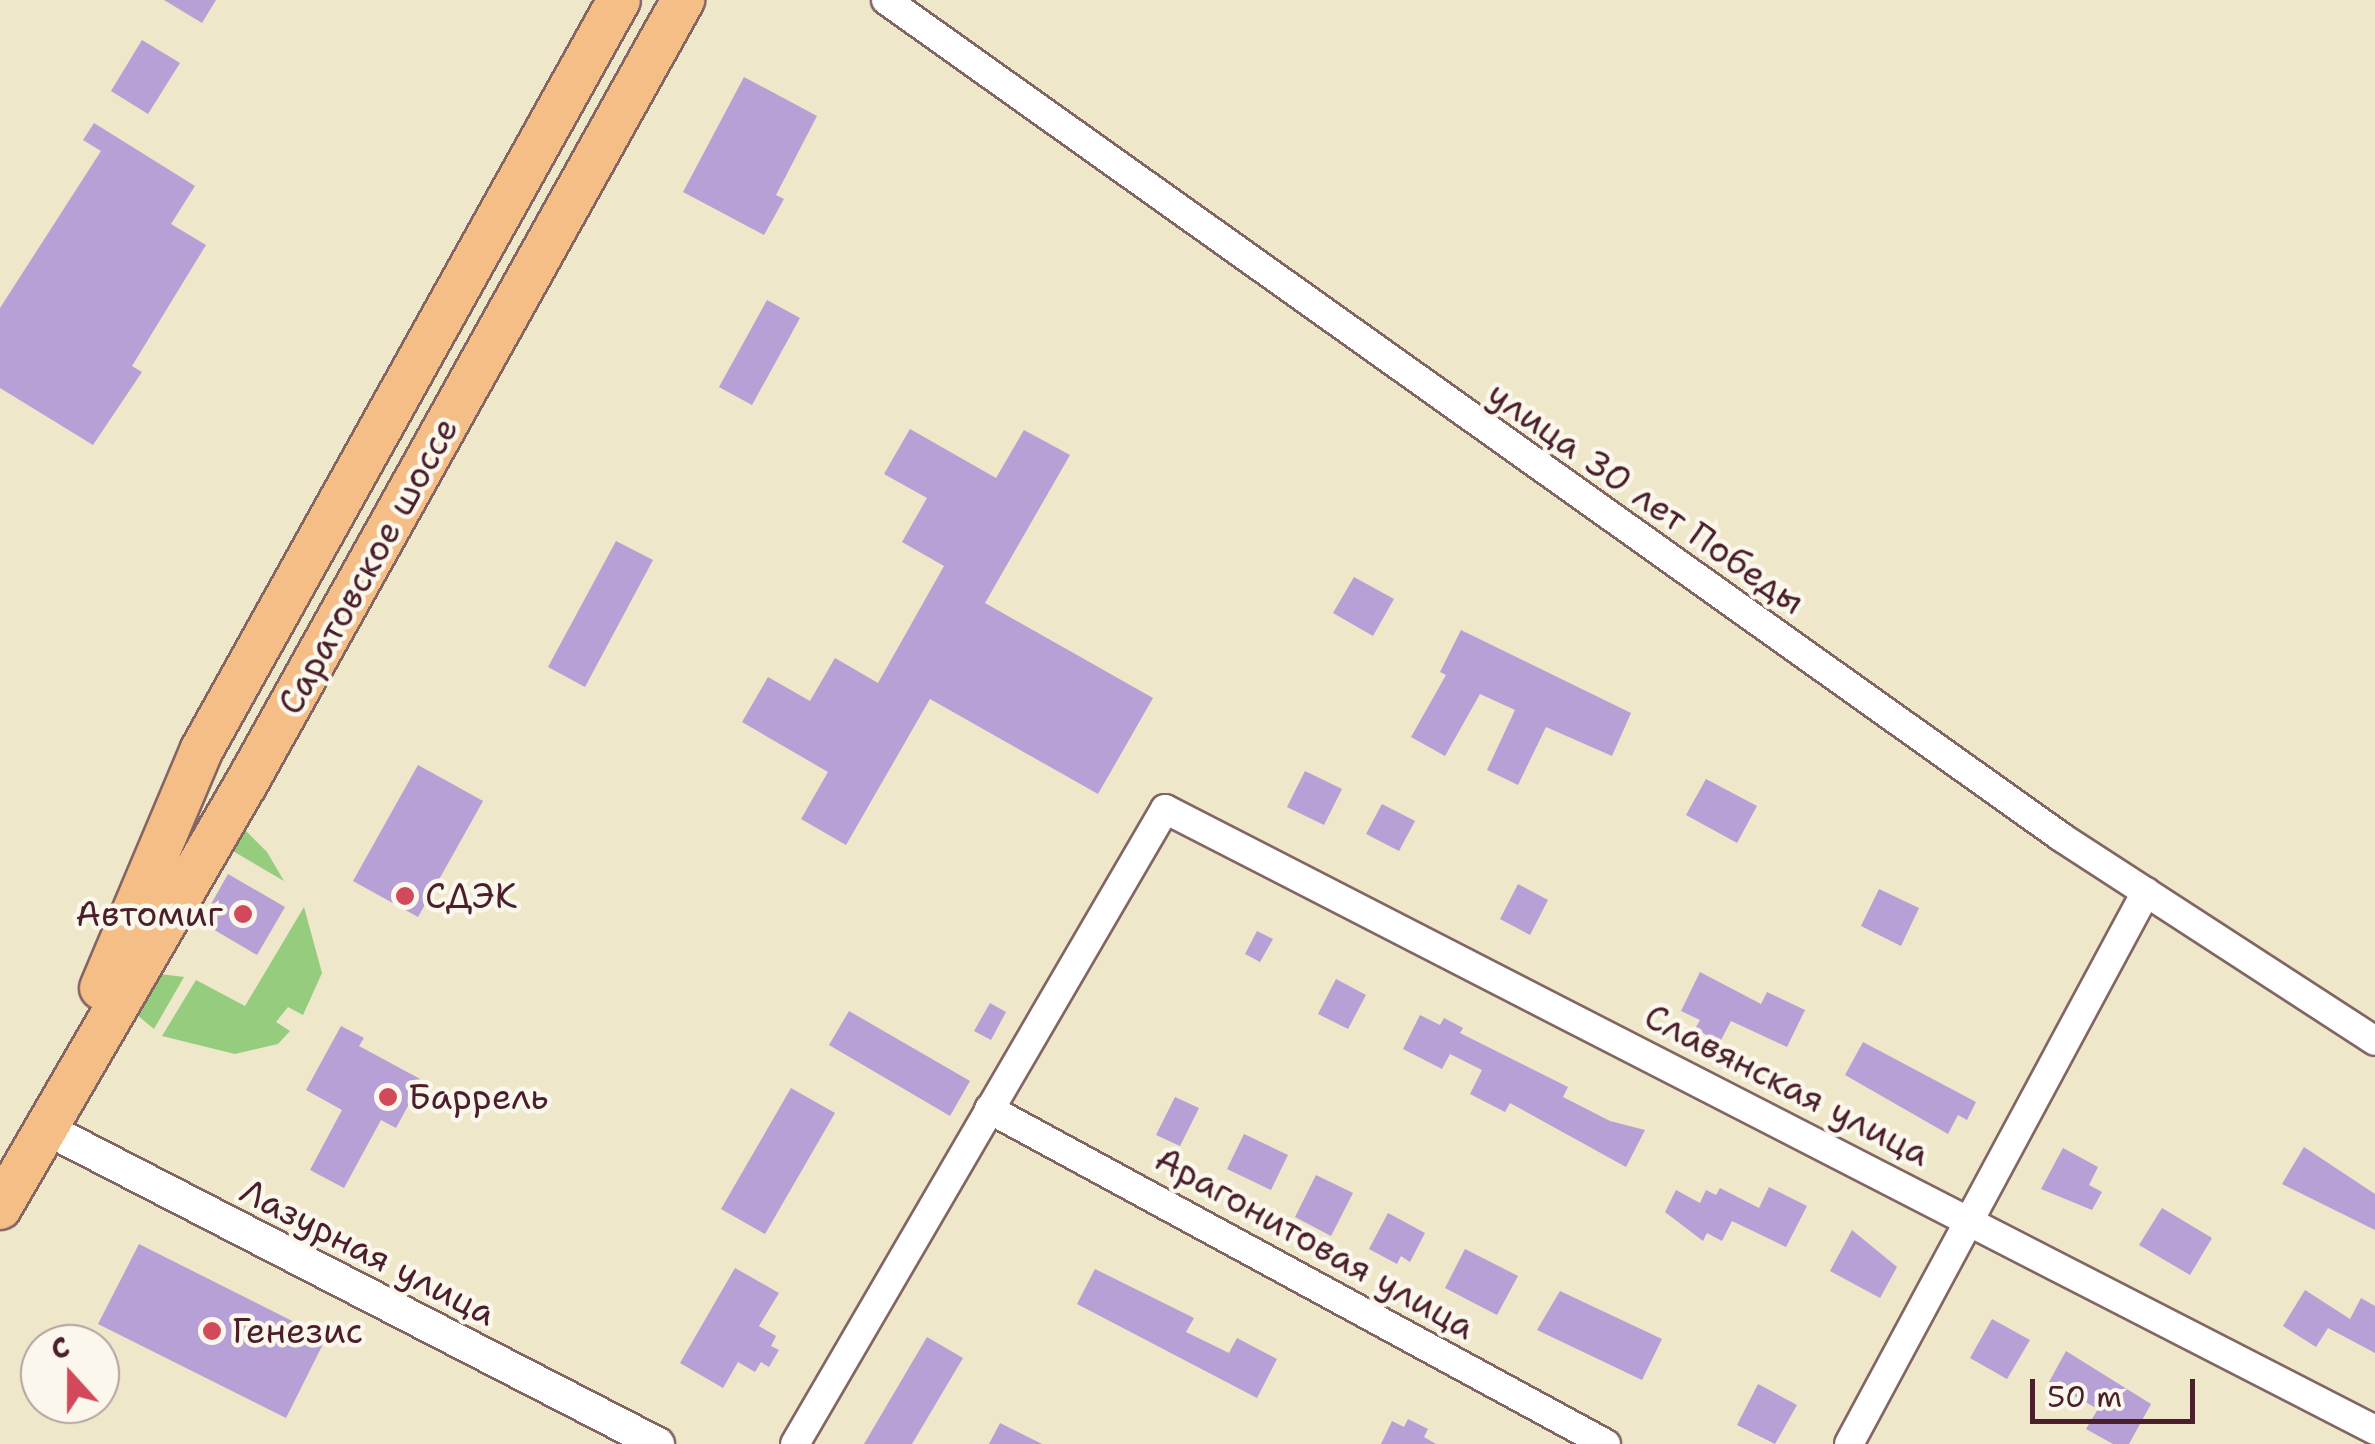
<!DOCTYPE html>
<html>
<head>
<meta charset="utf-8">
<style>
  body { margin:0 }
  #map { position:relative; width:2375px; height:1444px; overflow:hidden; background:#eee7ca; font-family:"Shantell Sans",sans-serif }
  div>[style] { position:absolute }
  .green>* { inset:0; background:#96cc7e }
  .building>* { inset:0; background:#b6a0d5 }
  .roads { filter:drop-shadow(2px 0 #836563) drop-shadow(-2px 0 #836563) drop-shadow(0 2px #836563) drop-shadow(0 -2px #836563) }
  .minor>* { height:28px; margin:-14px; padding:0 14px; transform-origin:14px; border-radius:14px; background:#fff }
  .tertiary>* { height:32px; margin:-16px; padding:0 16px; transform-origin:16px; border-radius:16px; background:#fff }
  .primary>* { height:42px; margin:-21px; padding:0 21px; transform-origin:21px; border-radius:21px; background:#f6be87 }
  .dots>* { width:28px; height:28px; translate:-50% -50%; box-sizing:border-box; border:5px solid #fbf7ec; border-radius:50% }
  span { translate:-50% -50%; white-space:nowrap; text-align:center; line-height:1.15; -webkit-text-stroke:9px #fbf7ec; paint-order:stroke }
  .street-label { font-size:35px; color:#4a1f2b }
  .poi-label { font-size:35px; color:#4a1f2b }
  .left { translate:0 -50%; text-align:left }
  .right { translate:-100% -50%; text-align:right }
  .north { position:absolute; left:20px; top:1324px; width:100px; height:100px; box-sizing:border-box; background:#fbf7ec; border:2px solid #b4a19f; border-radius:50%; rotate:339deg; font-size:28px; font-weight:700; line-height:40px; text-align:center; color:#4a1f2b }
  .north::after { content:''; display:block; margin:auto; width:35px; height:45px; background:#d1495b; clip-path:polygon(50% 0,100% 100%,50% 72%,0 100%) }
  .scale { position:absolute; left:2030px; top:1379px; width:165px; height:45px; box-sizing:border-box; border:5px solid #4a1f2b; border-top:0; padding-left:12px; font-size:30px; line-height:35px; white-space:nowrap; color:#4a1f2b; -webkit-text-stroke:8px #fbf7ec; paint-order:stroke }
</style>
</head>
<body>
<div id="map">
  <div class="green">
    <div style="clip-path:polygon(243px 828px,267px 852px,284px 881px,231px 850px)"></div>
    <div style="clip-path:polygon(304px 907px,322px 973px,303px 1015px,288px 1007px,276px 1022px,290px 1031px,278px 1044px,235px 1054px,162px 1036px,196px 980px,245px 1006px)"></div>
    <div style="clip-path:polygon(160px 974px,184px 977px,154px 1029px,137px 1015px)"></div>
  </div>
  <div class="building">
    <div style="clip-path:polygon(164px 0,216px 0,202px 23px)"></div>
    <div style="clip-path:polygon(142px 40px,180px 63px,148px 114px,111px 91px)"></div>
    <div style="clip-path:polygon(744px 77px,817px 116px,776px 195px,784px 199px,764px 235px,683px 192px)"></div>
    <div style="clip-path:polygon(94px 123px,195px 186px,171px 224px,206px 245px,132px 366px,142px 372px,93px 445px,0 388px,0 308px,101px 151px,83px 140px)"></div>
    <div style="clip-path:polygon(767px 300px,800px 318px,752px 405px,719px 387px)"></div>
    <div style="clip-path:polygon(910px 429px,996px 478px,1024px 430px,1070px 455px,985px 603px,1153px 698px,1098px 794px,930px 699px,846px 845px,801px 819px,828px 772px,742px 722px,768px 677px,810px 701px,835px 658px,878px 683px,944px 566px,902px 542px,927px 498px,884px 474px)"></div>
    <div style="clip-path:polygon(616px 541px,653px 560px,585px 687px,548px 667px)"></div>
    <div style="clip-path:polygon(1354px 577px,1394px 599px,1373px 636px,1333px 613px)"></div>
    <div style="clip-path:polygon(1461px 630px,1631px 713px,1612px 756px,1546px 727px,1518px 785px,1487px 770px,1515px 710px,1480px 694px,1445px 756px,1411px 737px,1446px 675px,1440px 672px)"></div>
    <div style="clip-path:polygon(418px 765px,483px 801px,418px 917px,353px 881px)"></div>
    <div style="clip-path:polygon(1305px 771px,1342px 789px,1324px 825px,1287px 807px)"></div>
    <div style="clip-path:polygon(1706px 779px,1757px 806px,1737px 843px,1686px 815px)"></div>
    <div style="clip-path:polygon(1382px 804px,1415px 821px,1399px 851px,1366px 834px)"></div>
    <div style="clip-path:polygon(228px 874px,285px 907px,257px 955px,201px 922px)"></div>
    <div style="clip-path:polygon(1518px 884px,1548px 900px,1530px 935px,1500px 919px)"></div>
    <div style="clip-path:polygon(1879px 889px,1919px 908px,1901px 946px,1861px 926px)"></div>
    <div style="clip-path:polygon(1257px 931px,1273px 939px,1260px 962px,1245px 954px)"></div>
    <div style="clip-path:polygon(1700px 972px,1761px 1004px,1767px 992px,1805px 1010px,1787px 1047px,1731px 1021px,1720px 1042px,1695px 1029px,1700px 1020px,1681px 1011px)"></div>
    <div style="clip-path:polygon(1336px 979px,1366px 995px,1348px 1029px,1318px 1014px)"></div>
    <div style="clip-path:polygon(990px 1003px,1006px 1012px,991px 1040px,974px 1031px)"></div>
    <div style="clip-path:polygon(849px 1011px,970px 1081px,950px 1116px,829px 1045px)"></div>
    <div style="clip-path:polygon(1420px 1015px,1440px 1025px,1444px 1018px,1463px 1028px,1460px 1033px,1568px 1087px,1563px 1097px,1610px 1121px,1645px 1130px,1626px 1167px,1510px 1103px,1505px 1112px,1470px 1094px,1482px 1070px,1450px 1054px,1442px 1069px,1403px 1049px)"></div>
    <div style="clip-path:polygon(341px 1026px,364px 1038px,359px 1046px,422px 1080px,396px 1128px,381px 1120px,344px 1188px,310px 1170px,342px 1110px,306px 1090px)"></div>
    <div style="clip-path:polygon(1863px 1042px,1976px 1102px,1967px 1120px,1958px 1115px,1948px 1134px,1845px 1075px)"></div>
    <div style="clip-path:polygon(791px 1088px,835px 1113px,765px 1234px,721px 1209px)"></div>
    <div style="clip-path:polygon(1175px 1097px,1199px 1108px,1180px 1146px,1156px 1135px)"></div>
    <div style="clip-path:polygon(1244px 1134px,1288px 1155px,1271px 1190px,1227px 1169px)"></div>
    <div style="clip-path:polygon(2304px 1147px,2375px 1194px,2375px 1230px,2282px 1184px)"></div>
    <div style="clip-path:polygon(2063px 1148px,2098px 1167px,2089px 1185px,2102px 1192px,2092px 1210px,2041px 1189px)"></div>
    <div style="clip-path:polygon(1316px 1175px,1353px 1193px,1331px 1236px,1295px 1217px)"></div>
    <div style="clip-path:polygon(1769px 1187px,1807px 1206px,1786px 1247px,1732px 1221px,1722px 1241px,1707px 1233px,1703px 1241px,1665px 1212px,1676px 1190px,1700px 1203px,1706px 1190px,1716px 1195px,1720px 1188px,1759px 1208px)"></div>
    <div style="clip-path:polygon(2162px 1208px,2212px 1238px,2190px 1275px,2139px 1245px)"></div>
    <div style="clip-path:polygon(1388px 1213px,1425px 1233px,1410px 1262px,1401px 1256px,1397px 1264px,1369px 1249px)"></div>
    <div style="clip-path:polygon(1852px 1230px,1897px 1267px,1880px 1298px,1830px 1271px)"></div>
    <div style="clip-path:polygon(139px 1244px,326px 1338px,286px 1418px,98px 1324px)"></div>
    <div style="clip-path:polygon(1465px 1249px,1518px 1276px,1497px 1315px,1445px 1288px)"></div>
    <div style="clip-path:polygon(735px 1268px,779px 1293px,759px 1326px,776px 1336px,771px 1346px,779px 1350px,769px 1367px,761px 1362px,755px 1372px,738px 1362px,723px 1388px,680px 1363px)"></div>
    <div style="clip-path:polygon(1095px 1269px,1194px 1318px,1186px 1332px,1229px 1353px,1237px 1338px,1277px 1359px,1257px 1398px,1077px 1304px)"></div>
    <div style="clip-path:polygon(2305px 1290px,2350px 1319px,2361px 1298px,2375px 1306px,2375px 1353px,2328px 1328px,2316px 1347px,2283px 1326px)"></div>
    <div style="clip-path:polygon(1560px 1291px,1662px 1339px,1642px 1380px,1537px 1330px)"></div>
    <div style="clip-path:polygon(1992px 1319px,2030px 1340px,2007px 1379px,1970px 1358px)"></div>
    <div style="clip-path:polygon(927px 1337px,963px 1358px,912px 1444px,864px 1444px)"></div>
    <div style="clip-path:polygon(2066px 1351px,2151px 1404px,2129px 1444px,2113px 1444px,2086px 1429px,2098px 1409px,2049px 1382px)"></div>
    <div style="clip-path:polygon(1758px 1384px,1797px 1405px,1775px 1444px,1737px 1425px)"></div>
    <div style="clip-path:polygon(1408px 1419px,1428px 1429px,1424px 1437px,1436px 1444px,1381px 1444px,1392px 1421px,1404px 1427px)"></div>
    <div style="clip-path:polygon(1000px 1423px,1042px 1444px,989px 1444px)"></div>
  </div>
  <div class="roads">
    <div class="minor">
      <div style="left:886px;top:0;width:1443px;rotate:35.46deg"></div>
      <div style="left:2061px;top:837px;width:374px;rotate:33deg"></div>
      <div style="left:989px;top:1109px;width:702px;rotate:28.5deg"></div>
      <div style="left:795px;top:1444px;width:735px;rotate:-59.77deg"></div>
      <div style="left:1165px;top:809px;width:1360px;rotate:27.17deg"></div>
      <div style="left:1849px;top:1444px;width:627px;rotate:-61.72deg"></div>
    </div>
    <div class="tertiary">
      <div style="left:43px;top:1127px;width:692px;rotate:27.27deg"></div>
    </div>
    <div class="primary">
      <div style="left:101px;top:988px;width:257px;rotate:-67.1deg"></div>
      <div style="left:201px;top:751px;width:859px;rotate:-60.9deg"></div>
      <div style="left:0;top:1208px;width:490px;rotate:-59.9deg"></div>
      <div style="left:246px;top:784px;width:898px;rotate:-60.86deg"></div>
    </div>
  </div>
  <div class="dots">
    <div style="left:405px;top:896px;background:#d1495b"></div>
    <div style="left:243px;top:914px;background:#d1495b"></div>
    <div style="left:388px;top:1097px;background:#d1495b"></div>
    <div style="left:212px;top:1331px;background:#d1495b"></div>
  </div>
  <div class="street-label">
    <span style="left:1646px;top:498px;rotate:35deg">улица 30 лет Победы</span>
    <span style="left:368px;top:566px;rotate:-61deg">Саратовское шоссе</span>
    <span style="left:1787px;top:1085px;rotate:27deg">Славянская улица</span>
    <span style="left:1315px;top:1243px;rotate:29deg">Арагонитовая улица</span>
    <span style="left:368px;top:1252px;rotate:27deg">Лазурная улица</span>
  </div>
  <div class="poi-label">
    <span class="left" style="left:425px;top:896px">СДЭК</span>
    <span class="right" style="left:223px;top:914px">Автомиг</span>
    <span class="left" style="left:408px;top:1097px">Баррель</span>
    <span class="left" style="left:232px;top:1331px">Генезис</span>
  </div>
  <div class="north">С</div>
  <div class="scale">50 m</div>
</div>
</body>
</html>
